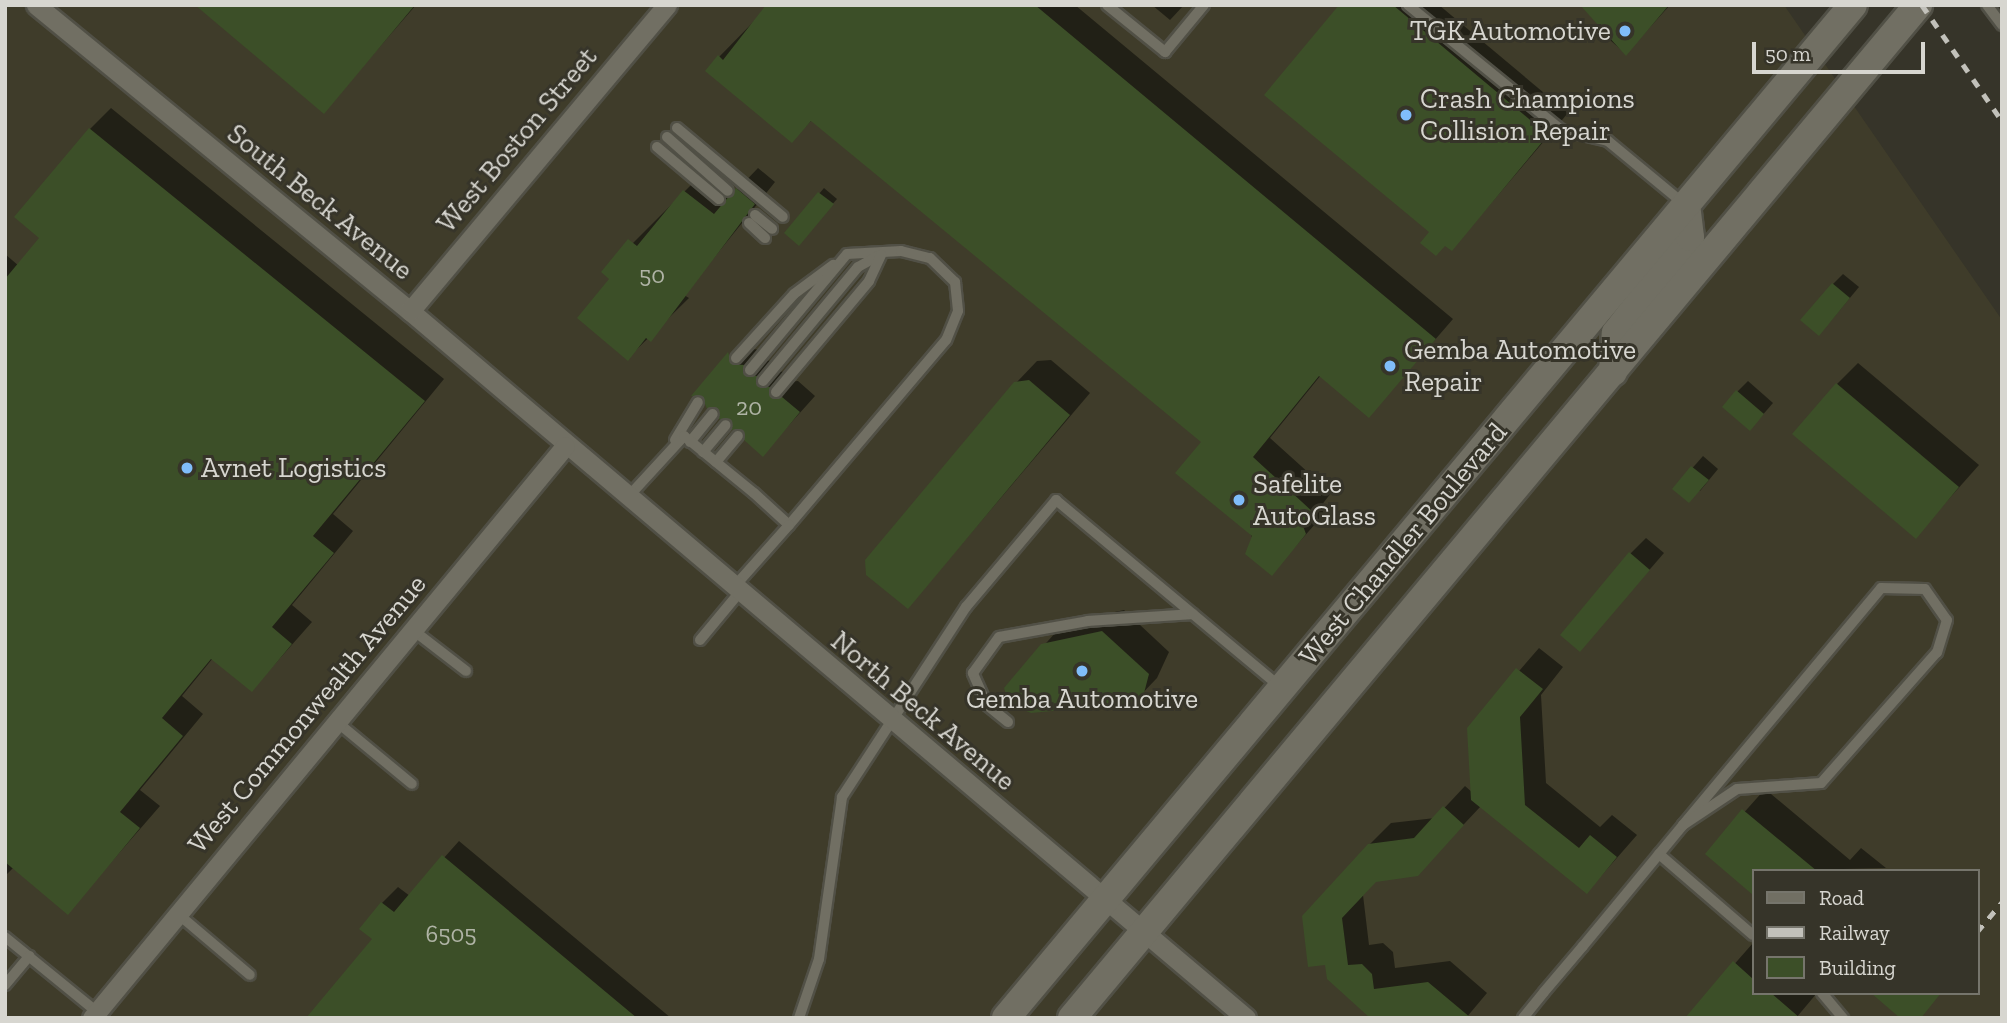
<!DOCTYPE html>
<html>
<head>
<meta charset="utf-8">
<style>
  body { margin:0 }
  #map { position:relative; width:2007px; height:1023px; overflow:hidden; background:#363429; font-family:"Zilla Slab",serif }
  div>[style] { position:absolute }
  .built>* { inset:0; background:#3f3c2a }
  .shadow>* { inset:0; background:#0007 }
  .building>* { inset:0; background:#3c4f28 }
  .roads { filter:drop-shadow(2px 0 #515046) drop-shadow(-2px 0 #515046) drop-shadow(0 2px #515046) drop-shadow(0 -2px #515046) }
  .service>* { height:10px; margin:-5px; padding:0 5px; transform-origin:5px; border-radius:5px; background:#716f63 }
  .minor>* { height:19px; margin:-9.5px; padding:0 9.5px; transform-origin:9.5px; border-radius:9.5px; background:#716f63 }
  .secondary>* { height:28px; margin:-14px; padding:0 14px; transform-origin:14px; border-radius:14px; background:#716f63 }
  .rail>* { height:5px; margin-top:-2.5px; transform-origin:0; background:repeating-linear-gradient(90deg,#c2c1ba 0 9px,transparent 0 18px) }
  .dots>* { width:19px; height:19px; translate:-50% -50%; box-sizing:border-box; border:4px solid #363429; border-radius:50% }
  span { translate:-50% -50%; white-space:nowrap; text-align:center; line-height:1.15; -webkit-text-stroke:6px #363429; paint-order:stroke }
  .number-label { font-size:24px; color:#b0b4a6 }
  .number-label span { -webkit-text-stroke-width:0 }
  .poi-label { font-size:28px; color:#d7d6d0 }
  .right { translate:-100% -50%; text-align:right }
  .left { translate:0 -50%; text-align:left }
  .street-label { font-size:28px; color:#d7d6d0 }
  .frame { position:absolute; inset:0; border:7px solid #d7d6d0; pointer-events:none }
  .legend { position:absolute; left:1752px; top:869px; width:228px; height:126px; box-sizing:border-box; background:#363429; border:2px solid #76756c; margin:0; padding:9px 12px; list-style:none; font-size:21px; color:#d7d6d0 }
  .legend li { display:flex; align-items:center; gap:14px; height:35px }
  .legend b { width:35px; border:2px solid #76756c }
  .scale { position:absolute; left:1752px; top:42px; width:173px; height:32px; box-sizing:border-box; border:4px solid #d7d6d0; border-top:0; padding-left:9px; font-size:21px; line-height:24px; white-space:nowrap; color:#d7d6d0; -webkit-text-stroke:5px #363429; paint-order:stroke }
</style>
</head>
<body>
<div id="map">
  <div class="built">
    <div style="clip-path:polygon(evenodd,5px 5px,1784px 5px,2002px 320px,2002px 1018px,5px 1018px,5px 5px,1753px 871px,1977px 871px,1977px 993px,1753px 993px,1753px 871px)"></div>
  </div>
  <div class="shadow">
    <div style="clip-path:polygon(197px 5px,416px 5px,324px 111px)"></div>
    <div style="clip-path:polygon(770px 5px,1075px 5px,1453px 319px,1369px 416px,1321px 375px,1270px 438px,1331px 493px,1321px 506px,1324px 514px,1271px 574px,1203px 442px,812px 120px,792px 141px,719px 57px)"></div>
    <div style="clip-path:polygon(1152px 5px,1184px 5px,1170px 20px)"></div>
    <div style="clip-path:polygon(1341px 5px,1439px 5px,1568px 113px,1452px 249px,1431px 232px)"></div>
    <div style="clip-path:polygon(1583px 5px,1670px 5px,1626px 54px,1603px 34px,1609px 27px)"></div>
    <div style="clip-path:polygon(111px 108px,444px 379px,333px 514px,353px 531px,292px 605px,312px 622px,252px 690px,213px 658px,182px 696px,203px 714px,140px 790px,160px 806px,68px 912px,14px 867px,5px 876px,5px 254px,19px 266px,42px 238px,90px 129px)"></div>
    <div style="clip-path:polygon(758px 168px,775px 182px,684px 295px,689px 298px,628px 358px,612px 279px,604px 272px,706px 170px,734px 193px)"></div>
    <div style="clip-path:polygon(824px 188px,837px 199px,803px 238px,786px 233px)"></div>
    <div style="clip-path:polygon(1843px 274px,1859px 287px,1829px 323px,1833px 284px)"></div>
    <div style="clip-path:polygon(744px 338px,747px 348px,760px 350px,760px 360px,773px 361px,773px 371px,786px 372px,786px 382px,798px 381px,815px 396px,763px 454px,733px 418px,695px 394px)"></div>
    <div style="clip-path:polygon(1051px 360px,1090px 393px,908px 607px,1016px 383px,1037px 361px)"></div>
    <div style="clip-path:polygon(1858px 363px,1979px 465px,1916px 536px,1837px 384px)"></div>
    <div style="clip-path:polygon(1748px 381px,1773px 403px,1760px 418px,1737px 392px)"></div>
    <div style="clip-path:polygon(1703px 456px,1718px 469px,1700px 491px,1674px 489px)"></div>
    <div style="clip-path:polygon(1646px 538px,1664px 553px,1580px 650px,1630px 554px)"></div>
    <div style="clip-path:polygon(1124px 610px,1169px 652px,1157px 678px,1136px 700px,1017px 708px,1006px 688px,1064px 623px)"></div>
    <div style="clip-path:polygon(1539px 648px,1563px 667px,1541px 695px,1546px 783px,1600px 827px,1612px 815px,1637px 835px,1587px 892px,1481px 806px,1434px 856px,1377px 880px,1363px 895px,1369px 945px,1383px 943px,1393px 952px,1395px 968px,1450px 961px,1487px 993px,1466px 1018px,1372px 1018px,1327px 963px,1310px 965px,1369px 845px,1391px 823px,1435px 818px,1465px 786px,1473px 793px,1469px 729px)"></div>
    <div style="clip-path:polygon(1765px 789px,1850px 860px,1861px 848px,1886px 868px,1753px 871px,1753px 892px,1707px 854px)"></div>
    <div style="clip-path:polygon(459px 841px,671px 1018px,308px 1018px,374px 939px,361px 928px,382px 903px,398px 887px,410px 896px)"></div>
    <div style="clip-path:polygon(1753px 943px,1753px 993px,1817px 993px,1796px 1018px,1687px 1018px)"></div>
  </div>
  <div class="building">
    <div style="clip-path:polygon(195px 5px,415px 5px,324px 114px)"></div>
    <div style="clip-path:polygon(766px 5px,1035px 5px,1436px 339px,1369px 418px,1319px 376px,1253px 457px,1314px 513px,1303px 526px,1306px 534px,1272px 576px,1245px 554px,1252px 536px,1175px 473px,1201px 442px,811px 121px,792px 143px,705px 71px,718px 55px,723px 60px)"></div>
    <div style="clip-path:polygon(1339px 5px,1393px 5px,1548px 135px,1452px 251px,1445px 246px,1436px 256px,1420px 243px,1429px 232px,1264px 95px)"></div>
    <div style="clip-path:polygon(1580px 5px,1669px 5px,1626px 56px)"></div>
    <div style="clip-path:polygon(89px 128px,425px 401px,313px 536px,334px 553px,272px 627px,292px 644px,252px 692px,211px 659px,162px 718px,183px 736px,120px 812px,140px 828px,68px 915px,5px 862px,5px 279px,39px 238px,14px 217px)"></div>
    <div style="clip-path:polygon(736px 188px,755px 204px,651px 342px,646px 338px,628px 361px,577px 318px,609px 279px,601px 272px,628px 239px,637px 246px,683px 190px,714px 214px)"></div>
    <div style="clip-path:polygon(818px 192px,834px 204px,799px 246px,784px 233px)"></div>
    <div style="clip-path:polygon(1832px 283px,1850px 298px,1819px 336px,1800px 320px)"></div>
    <div style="clip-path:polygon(728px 352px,732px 364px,744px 365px,745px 375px,757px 376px,758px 386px,770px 387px,771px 397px,782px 397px,800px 412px,763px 457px,744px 440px,742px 430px,732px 430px,731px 420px,718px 419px,718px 409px,707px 409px,702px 396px,691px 396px)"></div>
    <div style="clip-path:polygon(1029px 380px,1070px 415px,908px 609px,866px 575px,865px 560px,1014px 382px)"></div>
    <div style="clip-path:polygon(1836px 383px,1959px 487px,1916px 539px,1792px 434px)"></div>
    <div style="clip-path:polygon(1736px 390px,1764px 414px,1750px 431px,1722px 407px)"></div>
    <div style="clip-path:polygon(1691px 466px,1709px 480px,1689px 503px,1672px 489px)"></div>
    <div style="clip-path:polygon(1629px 552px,1650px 570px,1580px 652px,1560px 635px)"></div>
    <div style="clip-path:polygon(1102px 631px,1149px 674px,1143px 697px,1127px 704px,1031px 713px,1009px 704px,1004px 688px,1041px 644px)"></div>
    <div style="clip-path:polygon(1516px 668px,1543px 689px,1520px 717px,1525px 805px,1579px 848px,1590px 835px,1617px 857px,1587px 894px,1471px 800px,1467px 728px)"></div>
    <div style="clip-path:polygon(1443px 806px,1464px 825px,1418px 876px,1376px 882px,1342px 918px,1348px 965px,1362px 964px,1372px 974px,1374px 989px,1428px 982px,1471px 1018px,1370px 1018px,1327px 979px,1325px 965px,1308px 967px,1302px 916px,1368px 844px,1414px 838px)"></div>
    <div style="clip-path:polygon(1742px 809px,1817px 871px,1753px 871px,1753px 895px,1705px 854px)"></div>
    <div style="clip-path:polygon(442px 855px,637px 1018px,306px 1018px,372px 939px,359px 929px,381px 902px,394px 912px)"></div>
    <div style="clip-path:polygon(1733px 961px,1753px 979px,1753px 993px,1771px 993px,1800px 1018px,1685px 1018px)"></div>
    <div style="clip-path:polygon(1871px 993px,1941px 993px,1921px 1018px,1900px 1018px)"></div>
  </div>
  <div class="roads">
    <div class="service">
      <div style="left:1107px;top:5px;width:75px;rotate:39deg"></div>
      <div style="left:1165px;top:52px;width:61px;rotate:-50.3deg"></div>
      <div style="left:1408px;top:5px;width:198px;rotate:39.2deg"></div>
      <div style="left:1561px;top:130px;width:48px;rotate:13.2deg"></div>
      <div style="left:1608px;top:141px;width:97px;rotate:39.6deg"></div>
      <div style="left:1987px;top:5px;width:25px;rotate:53deg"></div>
      <div style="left:677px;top:128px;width:138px;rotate:40deg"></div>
      <div style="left:667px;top:137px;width:81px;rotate:41.5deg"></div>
      <div style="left:657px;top:147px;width:81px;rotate:40deg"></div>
      <div style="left:755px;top:215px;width:22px;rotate:39deg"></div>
      <div style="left:749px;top:223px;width:22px;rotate:43deg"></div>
      <div style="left:736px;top:358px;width:86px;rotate:-47.8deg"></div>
      <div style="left:794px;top:294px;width:49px;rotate:-36.6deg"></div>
      <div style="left:750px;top:370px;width:151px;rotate:-50.1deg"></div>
      <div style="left:847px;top:254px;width:54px;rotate:-3.2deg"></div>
      <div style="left:901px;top:251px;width:30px;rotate:14deg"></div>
      <div style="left:930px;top:258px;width:35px;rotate:44deg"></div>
      <div style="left:955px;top:282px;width:29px;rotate:84deg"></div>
      <div style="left:958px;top:311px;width:31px;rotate:112deg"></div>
      <div style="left:946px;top:340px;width:243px;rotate:130.3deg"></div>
      <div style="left:763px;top:381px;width:148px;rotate:-50.2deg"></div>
      <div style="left:858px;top:267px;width:25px;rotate:-29deg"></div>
      <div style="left:776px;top:392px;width:145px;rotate:-50deg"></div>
      <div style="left:869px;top:281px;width:29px;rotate:-65deg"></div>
      <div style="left:675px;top:440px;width:44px;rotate:-58.8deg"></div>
      <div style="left:690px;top:442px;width:36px;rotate:-51deg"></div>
      <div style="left:703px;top:452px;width:35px;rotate:-50deg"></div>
      <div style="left:716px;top:462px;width:34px;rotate:-50deg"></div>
      <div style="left:628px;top:497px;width:83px;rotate:-47.4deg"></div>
      <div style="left:684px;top:436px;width:90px;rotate:39.2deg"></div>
      <div style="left:754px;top:493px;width:47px;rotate:42.4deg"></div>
      <div style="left:789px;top:525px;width:84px;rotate:131.6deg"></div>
      <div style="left:413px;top:630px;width:67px;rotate:37.7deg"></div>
      <div style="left:700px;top:640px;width:61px;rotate:-50.3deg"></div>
      <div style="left:337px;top:722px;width:97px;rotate:39.6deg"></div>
      <div style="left:1008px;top:722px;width:27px;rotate:-141deg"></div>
      <div style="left:987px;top:705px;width:35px;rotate:-114deg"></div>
      <div style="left:973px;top:673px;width:44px;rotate:-54.2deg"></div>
      <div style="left:999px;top:637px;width:90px;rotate:-10.2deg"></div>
      <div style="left:1088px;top:621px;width:105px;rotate:-3.8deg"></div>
      <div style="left:1659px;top:854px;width:124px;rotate:40.8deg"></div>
      <div style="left:178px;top:914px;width:94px;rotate:40.3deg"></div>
      <div style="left:5px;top:937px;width:119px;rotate:39.2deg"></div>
      <div style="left:5px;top:985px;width:38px;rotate:-50deg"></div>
      <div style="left:1822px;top:993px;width:33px;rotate:50deg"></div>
      <div style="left:799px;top:1018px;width:62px;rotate:-71.3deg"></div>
      <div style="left:819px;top:959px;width:164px;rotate:-81.9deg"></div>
      <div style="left:842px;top:797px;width:227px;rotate:-56.9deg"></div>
      <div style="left:966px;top:607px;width:140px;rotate:-49.9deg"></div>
      <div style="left:1056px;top:500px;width:290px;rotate:39.8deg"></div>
      <div style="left:1523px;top:1018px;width:33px;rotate:-51deg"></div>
      <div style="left:1544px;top:992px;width:60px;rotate:-49.7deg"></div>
      <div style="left:1583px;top:946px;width:157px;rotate:-50.4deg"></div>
      <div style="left:1683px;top:825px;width:309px;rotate:-50.1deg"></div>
      <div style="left:1881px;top:588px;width:44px;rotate:1.3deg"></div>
      <div style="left:1925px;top:589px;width:38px;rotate:55deg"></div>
      <div style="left:1947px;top:620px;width:34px;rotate:107deg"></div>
      <div style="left:1937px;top:652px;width:175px;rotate:131.5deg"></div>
      <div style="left:1821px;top:783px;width:84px;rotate:175.9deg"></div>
      <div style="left:1737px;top:789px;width:65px;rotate:146.3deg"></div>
    </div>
    <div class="minor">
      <div style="left:36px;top:5px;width:483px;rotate:39.3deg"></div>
      <div style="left:410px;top:311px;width:1095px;rotate:40.22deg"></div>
      <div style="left:410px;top:311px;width:400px;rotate:-50deg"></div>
      <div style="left:92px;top:1018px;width:742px;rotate:-50.41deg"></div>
    </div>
    <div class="secondary">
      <div style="left:1613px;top:372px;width:39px;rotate:-86deg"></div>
      <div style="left:1616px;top:333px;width:121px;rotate:-52.4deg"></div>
      <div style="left:1690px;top:237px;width:32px;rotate:-97deg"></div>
      <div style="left:1006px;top:1018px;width:1320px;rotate:-50.1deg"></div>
      <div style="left:1072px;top:1018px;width:1320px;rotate:-50.13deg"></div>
    </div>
  </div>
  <div class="rail">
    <div style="left:1922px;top:5px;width:141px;rotate:55.4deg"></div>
    <div style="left:1977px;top:932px;width:39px;rotate:-50deg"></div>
  </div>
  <div class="dots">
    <div style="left:1625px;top:31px;background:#80bdfa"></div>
    <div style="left:1406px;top:115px;background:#80bdfa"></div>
    <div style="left:1390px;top:366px;background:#80bdfa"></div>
    <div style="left:187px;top:468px;background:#80bdfa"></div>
    <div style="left:1239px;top:500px;background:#80bdfa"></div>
    <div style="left:1082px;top:671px;background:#80bdfa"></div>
  </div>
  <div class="number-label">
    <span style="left:652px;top:275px">50</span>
    <span style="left:749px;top:407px">20</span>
    <span style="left:451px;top:934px">6505</span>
  </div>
  <div class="poi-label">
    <span class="right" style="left:1611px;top:31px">TGK Automotive</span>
    <span class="left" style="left:1420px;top:115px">Crash Champions<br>Collision Repair</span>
    <span class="left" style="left:1404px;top:366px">Gemba Automotive<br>Repair</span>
    <span class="left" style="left:201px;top:468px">Avnet Logistics</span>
    <span class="left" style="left:1253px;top:500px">Safelite<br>AutoGlass</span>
    <span style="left:1082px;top:699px">Gemba Automotive</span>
  </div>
  <div class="street-label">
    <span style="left:517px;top:140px;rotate:-50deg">West Boston Street</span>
    <span style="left:320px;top:202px;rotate:39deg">South Beck Avenue</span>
    <span style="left:1403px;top:544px;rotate:-50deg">West Chandler Boulevard</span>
    <span style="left:923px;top:711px;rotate:40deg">North Beck Avenue</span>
    <span style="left:307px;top:714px;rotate:-50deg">West Commonwealth Avenue</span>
  </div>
  <div class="frame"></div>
  <ul class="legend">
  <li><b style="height:9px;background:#716f63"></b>Road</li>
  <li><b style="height:9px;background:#c2c1ba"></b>Railway</li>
  <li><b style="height:19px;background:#3c4f28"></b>Building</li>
  </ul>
  <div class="scale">50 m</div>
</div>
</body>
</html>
